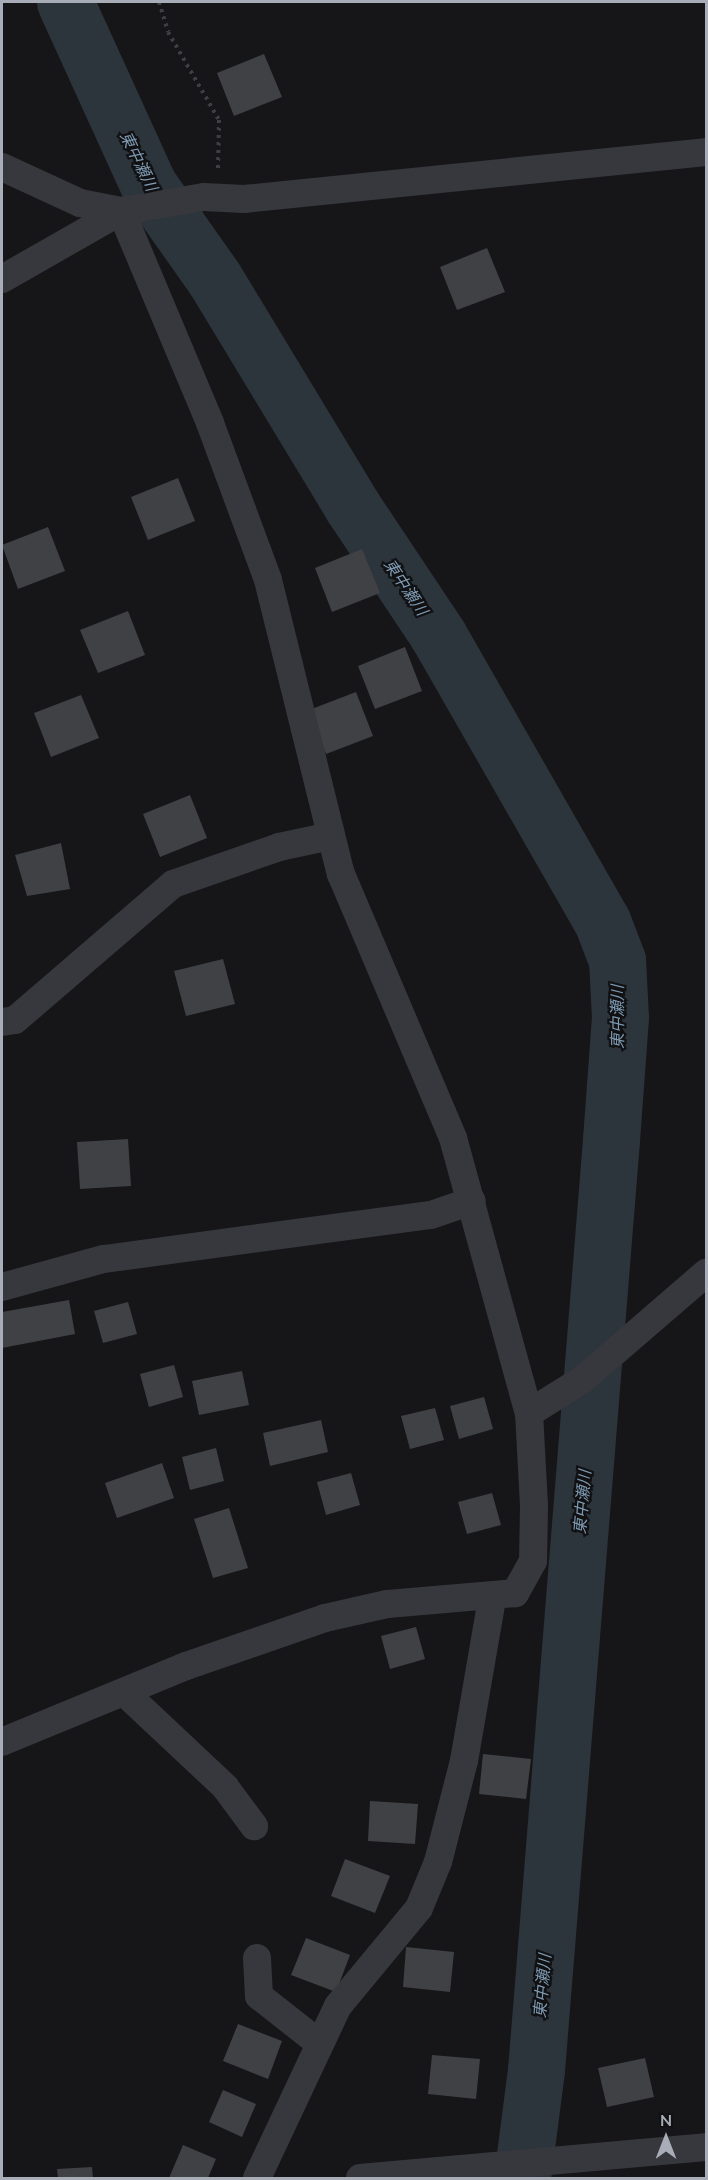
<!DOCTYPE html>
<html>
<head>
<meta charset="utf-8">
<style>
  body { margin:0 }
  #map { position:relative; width:708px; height:2180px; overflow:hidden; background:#161618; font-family:Mulish,"Noto Sans JP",sans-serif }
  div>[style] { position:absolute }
  .river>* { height:57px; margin:-28.5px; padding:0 28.5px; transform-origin:28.5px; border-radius:28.5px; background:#2c353c }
  .building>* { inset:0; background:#404145 }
  .path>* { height:4px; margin-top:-2px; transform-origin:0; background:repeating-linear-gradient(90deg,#3d3f44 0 3px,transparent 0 7.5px) }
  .minor>* { height:28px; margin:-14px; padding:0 14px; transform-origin:14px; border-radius:14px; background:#37383d }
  span { translate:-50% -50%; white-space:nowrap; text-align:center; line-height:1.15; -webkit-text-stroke:4.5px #111113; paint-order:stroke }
  .water-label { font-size:16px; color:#7f9bb3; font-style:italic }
  .frame { position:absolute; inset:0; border:3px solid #a8adb8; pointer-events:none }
  .north { position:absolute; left:636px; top:2108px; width:60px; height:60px; -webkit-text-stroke:4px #111113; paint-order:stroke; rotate:0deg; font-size:16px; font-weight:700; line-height:24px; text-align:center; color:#a8adb8 }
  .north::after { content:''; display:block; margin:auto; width:21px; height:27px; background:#a8adb8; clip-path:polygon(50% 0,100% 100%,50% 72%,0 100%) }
</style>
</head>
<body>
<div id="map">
  <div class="river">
    <div style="left:65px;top:2px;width:202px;rotate:65.5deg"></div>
    <div style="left:149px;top:186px;width:113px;rotate:54.8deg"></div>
    <div style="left:214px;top:278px;width:267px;rotate:58.8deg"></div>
    <div style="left:352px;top:506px;width:155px;rotate:56.3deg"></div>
    <div style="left:438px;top:635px;width:330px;rotate:60.2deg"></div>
    <div style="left:602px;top:921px;width:42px;rotate:69deg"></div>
    <div style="left:617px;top:960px;width:57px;rotate:87deg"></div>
    <div style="left:620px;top:1017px;width:123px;rotate:94.2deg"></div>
    <div style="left:611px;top:1140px;width:933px;rotate:94.61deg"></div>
    <div style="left:536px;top:2070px;width:109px;rotate:97.4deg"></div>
  </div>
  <div class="building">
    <div style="clip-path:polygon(264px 54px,282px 97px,234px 116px,217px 73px)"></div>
    <div style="clip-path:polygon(487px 248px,505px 292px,457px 310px,440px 267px)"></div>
    <div style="clip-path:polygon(178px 478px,195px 521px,148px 540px,131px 497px)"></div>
    <div style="clip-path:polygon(48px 527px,65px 571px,18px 589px,2px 545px)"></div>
    <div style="clip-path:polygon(362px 549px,380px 593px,332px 612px,315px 568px)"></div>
    <div style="clip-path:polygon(128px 611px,145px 655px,98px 673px,80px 630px)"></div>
    <div style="clip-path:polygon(405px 647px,422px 691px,375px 709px,358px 666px)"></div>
    <div style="clip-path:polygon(356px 692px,373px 736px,326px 754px,309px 710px)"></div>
    <div style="clip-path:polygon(81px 695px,99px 738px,51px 757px,34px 713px)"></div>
    <div style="clip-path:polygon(190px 795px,207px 838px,160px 857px,143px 814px)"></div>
    <div style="clip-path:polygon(61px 843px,70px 889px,27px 896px,15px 855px)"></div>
    <div style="clip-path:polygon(223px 959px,235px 1004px,186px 1016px,174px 971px)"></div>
    <div style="clip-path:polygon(128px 1139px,131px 1186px,80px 1189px,77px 1142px)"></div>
    <div style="clip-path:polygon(69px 1300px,75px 1334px,2px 1348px,2px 1312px)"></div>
    <div style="clip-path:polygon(128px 1302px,137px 1334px,103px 1343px,94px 1311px)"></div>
    <div style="clip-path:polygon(174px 1365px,183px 1397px,149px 1407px,140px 1374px)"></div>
    <div style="clip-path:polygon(242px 1371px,249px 1405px,199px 1415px,192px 1381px)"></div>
    <div style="clip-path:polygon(484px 1397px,493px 1429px,459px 1439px,450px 1406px)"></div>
    <div style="clip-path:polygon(435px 1408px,444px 1440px,410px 1449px,401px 1416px)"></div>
    <div style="clip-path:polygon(321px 1420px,328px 1452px,270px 1466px,263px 1433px)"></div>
    <div style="clip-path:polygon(216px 1448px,224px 1481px,190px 1490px,182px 1457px)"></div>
    <div style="clip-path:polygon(162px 1463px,174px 1498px,117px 1518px,105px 1483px)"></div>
    <div style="clip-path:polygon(351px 1473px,360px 1505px,326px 1515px,317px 1482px)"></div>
    <div style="clip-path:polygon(492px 1493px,501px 1525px,467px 1534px,458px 1502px)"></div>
    <div style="clip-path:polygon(229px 1508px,248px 1568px,213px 1578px,194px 1519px)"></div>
    <div style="clip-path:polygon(416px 1627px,425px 1659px,390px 1669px,381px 1636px)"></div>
    <div style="clip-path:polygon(483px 1754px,531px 1759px,526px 1799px,479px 1794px)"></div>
    <div style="clip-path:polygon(370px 1801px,418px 1804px,415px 1844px,368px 1841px)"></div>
    <div style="clip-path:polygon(345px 1859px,390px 1876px,375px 1913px,331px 1896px)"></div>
    <div style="clip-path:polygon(306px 1938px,350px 1955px,336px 1992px,291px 1975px)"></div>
    <div style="clip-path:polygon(406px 1947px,454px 1952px,450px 1992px,403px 1987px)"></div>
    <div style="clip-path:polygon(238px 2024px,282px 2041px,268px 2079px,223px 2061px)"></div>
    <div style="clip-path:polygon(432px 2055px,480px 2059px,476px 2099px,428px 2094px)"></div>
    <div style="clip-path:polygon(645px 2058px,654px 2097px,607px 2107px,598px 2068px)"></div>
    <div style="clip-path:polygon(223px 2090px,256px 2104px,242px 2137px,209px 2122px)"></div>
    <div style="clip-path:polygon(183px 2145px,216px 2159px,208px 2178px,169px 2178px)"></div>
    <div style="clip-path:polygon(92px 2167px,93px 2178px,58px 2178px,57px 2169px)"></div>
  </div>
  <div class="path">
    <div style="left:159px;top:2px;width:31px;rotate:73deg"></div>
    <div style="left:168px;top:32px;width:102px;rotate:59.9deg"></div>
    <div style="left:219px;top:120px;width:49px;rotate:91.2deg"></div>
  </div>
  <div class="minor">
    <div style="left:2px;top:167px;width:86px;rotate:24.8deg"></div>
    <div style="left:80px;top:203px;width:42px;rotate:11deg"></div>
    <div style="left:121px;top:211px;width:84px;rotate:-9.6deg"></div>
    <div style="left:204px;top:197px;width:40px;rotate:2.9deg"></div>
    <div style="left:244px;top:199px;width:464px;rotate:-5.8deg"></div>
    <div style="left:2px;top:279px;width:137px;rotate:-29.7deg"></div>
    <div style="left:121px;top:211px;width:230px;rotate:67.2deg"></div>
    <div style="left:210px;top:423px;width:167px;rotate:69.7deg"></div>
    <div style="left:268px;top:580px;width:303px;rotate:76.1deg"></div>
    <div style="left:341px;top:874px;width:287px;rotate:67deg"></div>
    <div style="left:453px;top:1138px;width:285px;rotate:74.6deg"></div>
    <div style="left:529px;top:1413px;width:93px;rotate:86.9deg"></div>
    <div style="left:534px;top:1506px;width:55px;rotate:91deg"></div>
    <div style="left:533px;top:1561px;width:37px;rotate:119deg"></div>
    <div style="left:515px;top:1593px;width:128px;rotate:175.1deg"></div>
    <div style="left:387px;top:1604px;width:64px;rotate:167.3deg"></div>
    <div style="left:325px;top:1618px;width:147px;rotate:160.9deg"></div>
    <div style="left:186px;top:1666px;width:199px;rotate:157.6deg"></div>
    <div style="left:2px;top:1022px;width:13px;rotate:-9deg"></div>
    <div style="left:15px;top:1020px;width:208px;rotate:-40.7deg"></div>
    <div style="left:173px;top:884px;width:112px;rotate:-19.2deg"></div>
    <div style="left:279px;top:847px;width:53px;rotate:-11.9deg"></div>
    <div style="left:2px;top:1287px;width:106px;rotate:-15.4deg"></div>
    <div style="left:104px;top:1259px;width:330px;rotate:-7.7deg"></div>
    <div style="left:431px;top:1215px;width:43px;rotate:-18.9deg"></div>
    <div style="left:529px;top:1413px;width:62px;rotate:-31.9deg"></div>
    <div style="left:582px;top:1380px;width:164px;rotate:-40.8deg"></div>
    <div style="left:124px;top:1692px;width:139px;rotate:43.2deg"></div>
    <div style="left:225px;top:1787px;width:49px;rotate:53.4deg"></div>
    <div style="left:257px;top:1958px;width:38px;rotate:87deg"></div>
    <div style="left:259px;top:1996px;width:76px;rotate:38.1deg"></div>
    <div style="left:257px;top:2178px;width:190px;rotate:-64.8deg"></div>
    <div style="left:338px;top:2006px;width:127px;rotate:-50.4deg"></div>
    <div style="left:419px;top:1908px;width:50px;rotate:-67.6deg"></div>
    <div style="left:438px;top:1862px;width:104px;rotate:-75.6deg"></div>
    <div style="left:464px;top:1761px;width:164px;rotate:-80.2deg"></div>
    <div style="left:360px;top:2178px;width:347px;rotate:-5.1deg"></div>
  </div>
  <div class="water-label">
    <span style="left:139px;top:161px;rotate:64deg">東中瀬川</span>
    <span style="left:406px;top:587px;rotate:56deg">東中瀬川</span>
    <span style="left:617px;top:1017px;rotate:-90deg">東中瀬川</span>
    <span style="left:582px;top:1502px;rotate:-85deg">東中瀬川</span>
    <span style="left:542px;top:1986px;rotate:-85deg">東中瀬川</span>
  </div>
  <div class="frame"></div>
  <div class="north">N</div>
</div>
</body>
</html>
